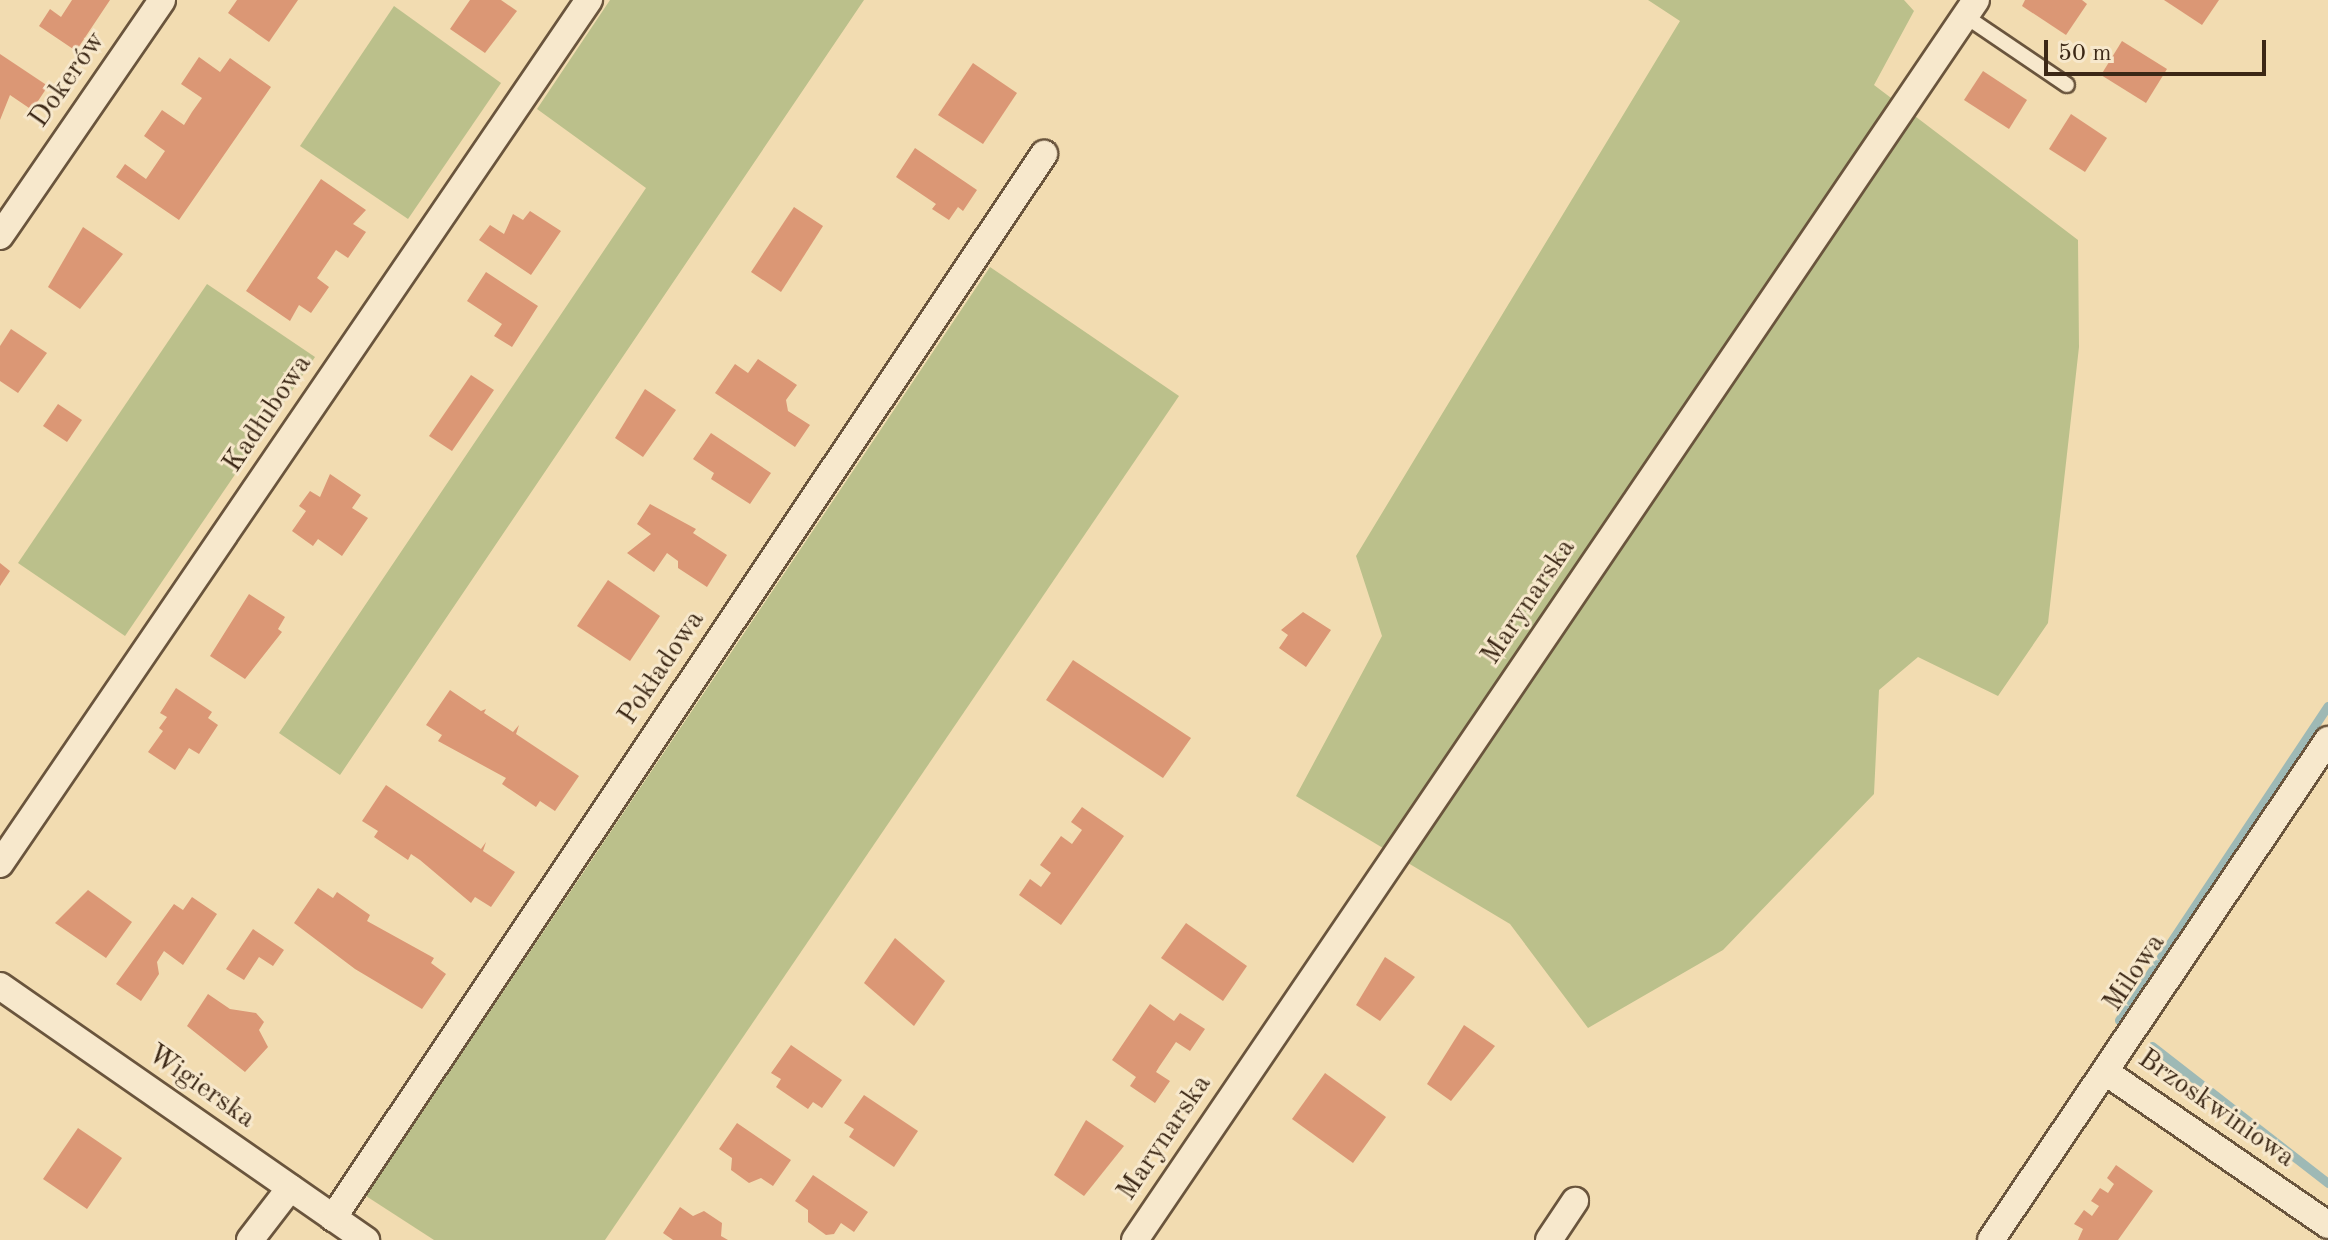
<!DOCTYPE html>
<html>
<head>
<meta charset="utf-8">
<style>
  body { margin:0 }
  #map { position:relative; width:2328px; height:1240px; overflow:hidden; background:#f2dcb1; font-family:"Old Standard TT",serif }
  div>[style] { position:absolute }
  .green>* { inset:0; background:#bbc08b }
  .stream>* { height:9px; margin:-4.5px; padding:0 4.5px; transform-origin:4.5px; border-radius:4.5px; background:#9eb9b5 }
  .building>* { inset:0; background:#db9775 }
  .roads { filter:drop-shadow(2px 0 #6a553d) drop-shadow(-2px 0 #6a553d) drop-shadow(0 2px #6a553d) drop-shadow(0 -2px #6a553d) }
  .lane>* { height:14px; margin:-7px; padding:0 7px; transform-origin:7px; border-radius:7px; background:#f7e8cc }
  .street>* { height:26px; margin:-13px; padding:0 13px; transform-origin:13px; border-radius:13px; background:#f7e8cc }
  span { translate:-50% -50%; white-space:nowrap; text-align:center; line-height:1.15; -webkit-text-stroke:6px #f7e8cc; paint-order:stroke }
  .street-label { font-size:28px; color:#3c2816 }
  .scale { position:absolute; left:2044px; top:40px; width:222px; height:36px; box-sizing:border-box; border:4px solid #3c2816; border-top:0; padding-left:10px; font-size:24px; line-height:28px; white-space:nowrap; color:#3c2816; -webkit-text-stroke:6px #f7e8cc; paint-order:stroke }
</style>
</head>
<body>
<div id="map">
  <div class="green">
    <div style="clip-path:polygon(610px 0,864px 0,340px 775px,279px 733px,646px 188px,537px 109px)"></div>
    <div style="clip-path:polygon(1648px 0,1904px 0,1914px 11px,1874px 85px,2078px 240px,2079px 347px,2048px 623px,1998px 696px,1918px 657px,1879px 690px,1874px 794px,1723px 950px,1588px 1028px,1510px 924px,1296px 796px,1382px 636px,1356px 556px,1680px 21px)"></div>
    <div style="clip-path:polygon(394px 6px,501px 83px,408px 219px,300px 146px)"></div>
    <div style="clip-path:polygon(990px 267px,1179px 396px,605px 1240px,434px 1240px,366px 1196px)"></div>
    <div style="clip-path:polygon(207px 284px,315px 357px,125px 636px,18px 563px)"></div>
  </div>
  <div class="stream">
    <div style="left:2119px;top:1020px;width:377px;rotate:-56.4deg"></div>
    <div style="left:2152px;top:1046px;width:223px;rotate:37.9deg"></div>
  </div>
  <div class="building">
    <div style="clip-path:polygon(72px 0,110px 0,76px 51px,39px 26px,50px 9px,61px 17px)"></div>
    <div style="clip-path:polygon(237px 0,298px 0,269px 42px,228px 13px)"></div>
    <div style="clip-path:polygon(470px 0,501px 0,517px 11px,485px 53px,450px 29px)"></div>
    <div style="clip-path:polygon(2025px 0,2082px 0,2087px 4px,2066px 35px,2022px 6px)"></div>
    <div style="clip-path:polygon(2164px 0,2219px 0,2202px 25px)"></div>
    <div style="clip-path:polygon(2122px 41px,2167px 69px,2146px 103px,2101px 75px)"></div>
    <div style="clip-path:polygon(0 54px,48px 86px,32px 110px,10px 95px,0 120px)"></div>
    <div style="clip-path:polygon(199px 57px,220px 72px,230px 58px,271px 87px,179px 220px,116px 177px,125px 164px,146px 179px,165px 151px,144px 136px,162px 110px,184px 125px,192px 112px,202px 98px,181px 84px)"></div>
    <div style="clip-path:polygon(973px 63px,1017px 93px,983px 144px,938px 115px)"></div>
    <div style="clip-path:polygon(1983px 71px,2027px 100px,2009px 129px,1964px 100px)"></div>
    <div style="clip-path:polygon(2071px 114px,2107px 138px,2085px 172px,2049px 149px)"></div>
    <div style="clip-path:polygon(915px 148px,977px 190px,963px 211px,958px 207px,949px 220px,932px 209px,936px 204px,896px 177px)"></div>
    <div style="clip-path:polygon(321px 179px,366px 210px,353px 224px,366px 232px,348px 258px,336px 250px,317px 278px,329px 287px,311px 313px,299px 305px,290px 321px,246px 291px)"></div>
    <div style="clip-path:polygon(794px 207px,823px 226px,781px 292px,751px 272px)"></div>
    <div style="clip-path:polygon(530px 211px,561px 231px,531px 275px,479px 240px,490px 225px,504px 234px,513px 214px,523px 220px)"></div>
    <div style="clip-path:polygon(83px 227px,123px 254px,80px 309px,48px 287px)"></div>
    <div style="clip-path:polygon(486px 272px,538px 306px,512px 347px,494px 336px,502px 324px,467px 301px)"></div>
    <div style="clip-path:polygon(11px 329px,47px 353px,18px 393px,0 381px,0 346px)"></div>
    <div style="clip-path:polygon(758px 359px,797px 385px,786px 400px,788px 411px,810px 425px,795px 447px,715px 393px,735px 364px,748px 373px)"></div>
    <div style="clip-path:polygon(471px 375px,494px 390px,452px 451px,429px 436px)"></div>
    <div style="clip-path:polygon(645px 389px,676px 410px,643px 457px,615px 438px)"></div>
    <div style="clip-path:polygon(58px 404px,82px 420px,67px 442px,43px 426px)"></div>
    <div style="clip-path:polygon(711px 433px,771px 473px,750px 504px,711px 479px,714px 473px,693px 459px)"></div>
    <div style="clip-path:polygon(330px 474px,361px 495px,352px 508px,368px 518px,342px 556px,318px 539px,313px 546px,292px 531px,306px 511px,299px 506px,310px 491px,320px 497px)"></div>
    <div style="clip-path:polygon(650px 504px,696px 529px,693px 533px,727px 555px,707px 587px,678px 568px,678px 561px,667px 553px,654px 572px,627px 553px,651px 534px,637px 524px)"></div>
    <div style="clip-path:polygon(0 563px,10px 571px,0 586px)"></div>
    <div style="clip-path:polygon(608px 580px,660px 616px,630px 661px,577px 626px)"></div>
    <div style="clip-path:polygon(249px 594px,285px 617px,278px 629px,282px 632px,245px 679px,210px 656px)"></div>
    <div style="clip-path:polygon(1303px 612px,1331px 630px,1306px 667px,1279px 648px,1288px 635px,1281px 630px)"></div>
    <div style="clip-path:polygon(1073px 660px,1191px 738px,1163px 778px,1046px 700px)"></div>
    <div style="clip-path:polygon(176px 688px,212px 712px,208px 718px,218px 725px,199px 754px,189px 748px,175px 770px,148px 752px,163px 731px,159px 728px,167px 717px,160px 713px)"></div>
    <div style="clip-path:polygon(450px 690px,481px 711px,486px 709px,484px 713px,513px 732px,519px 725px,516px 734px,579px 776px,555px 811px,540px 801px,536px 807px,502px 784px,506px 778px,438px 741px,442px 735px,426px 725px)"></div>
    <div style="clip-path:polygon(386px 785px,481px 849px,486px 842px,483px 851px,515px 872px,491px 907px,475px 897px,471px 903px,420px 860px,411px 854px,408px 860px,374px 837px,378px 831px,362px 821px)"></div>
    <div style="clip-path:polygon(1082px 807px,1124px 836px,1061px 925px,1019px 895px,1030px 879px,1041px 887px,1051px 873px,1040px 865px,1061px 836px,1072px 844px,1082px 830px,1071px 822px)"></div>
    <div style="clip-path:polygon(318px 888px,333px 898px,337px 892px,370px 915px,367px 921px,434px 958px,431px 963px,446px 974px,422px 1009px,355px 969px,294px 923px)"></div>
    <div style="clip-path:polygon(88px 890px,132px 922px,106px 958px,55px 923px)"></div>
    <div style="clip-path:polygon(192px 897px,217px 914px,183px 965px,164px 951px,157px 962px,159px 974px,141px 1001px,116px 984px,174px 904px,183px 910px)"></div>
    <div style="clip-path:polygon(1186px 923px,1247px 966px,1223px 1001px,1161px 958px)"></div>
    <div style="clip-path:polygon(253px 929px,284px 950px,273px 966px,259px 957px,244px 980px,226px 969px)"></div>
    <div style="clip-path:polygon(895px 938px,945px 981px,914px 1026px,864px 983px)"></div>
    <div style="clip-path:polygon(1385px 957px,1415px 977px,1380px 1021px,1356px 1005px)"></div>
    <div style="clip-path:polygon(208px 994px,230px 1009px,256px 1013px,264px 1022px,259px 1030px,268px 1047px,245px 1072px,187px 1026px)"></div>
    <div style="clip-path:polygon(1150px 1004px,1174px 1021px,1180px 1013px,1205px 1029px,1190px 1051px,1176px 1042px,1159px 1067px,1156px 1072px,1170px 1081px,1155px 1103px,1130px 1086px,1136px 1077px,1112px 1060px)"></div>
    <div style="clip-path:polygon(1464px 1025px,1495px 1046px,1451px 1101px,1427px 1084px)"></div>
    <div style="clip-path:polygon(791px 1045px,842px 1080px,822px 1108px,813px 1102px,808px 1109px,776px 1087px,781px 1079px,771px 1073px)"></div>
    <div style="clip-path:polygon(1325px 1073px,1386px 1117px,1353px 1163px,1292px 1119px)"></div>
    <div style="clip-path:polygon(864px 1095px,918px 1131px,894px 1167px,849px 1137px,854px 1129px,844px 1123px)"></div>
    <div style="clip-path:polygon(1086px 1120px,1124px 1146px,1084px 1196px,1054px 1175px)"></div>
    <div style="clip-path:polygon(737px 1123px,791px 1160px,773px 1186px,761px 1178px,749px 1183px,731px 1170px,732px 1158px,719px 1149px)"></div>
    <div style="clip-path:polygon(78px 1128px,122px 1158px,87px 1209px,43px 1179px)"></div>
    <div style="clip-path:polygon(2116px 1165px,2153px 1191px,2118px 1240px,2078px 1240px,2083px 1229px,2074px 1224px,2084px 1210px,2092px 1216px,2099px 1206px,2091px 1201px,2100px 1188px,2108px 1193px,2114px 1184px,2107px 1178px)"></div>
    <div style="clip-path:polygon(813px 1175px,868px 1212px,854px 1232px,841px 1223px,834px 1234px,826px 1235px,808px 1222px,808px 1210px,795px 1201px)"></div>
    <div style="clip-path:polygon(680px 1207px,693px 1216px,704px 1211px,722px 1223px,721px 1236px,728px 1240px,673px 1240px,663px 1233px)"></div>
  </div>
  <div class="roads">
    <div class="lane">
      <div style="left:1965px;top:16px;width:123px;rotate:34.1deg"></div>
    </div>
    <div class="street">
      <div style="left:0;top:236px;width:286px;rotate:-55.5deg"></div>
      <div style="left:0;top:864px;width:1046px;rotate:-55.72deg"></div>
      <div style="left:0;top:986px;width:446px;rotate:34.8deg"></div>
      <div style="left:2107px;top:1073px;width:268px;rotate:34.5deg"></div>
      <div style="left:333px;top:1218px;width:1280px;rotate:-56.25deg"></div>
      <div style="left:250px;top:1240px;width:66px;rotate:-52.4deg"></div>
      <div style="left:1135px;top:1240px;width:1498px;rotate:-55.85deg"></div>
      <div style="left:1549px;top:1240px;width:47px;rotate:-56.3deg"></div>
      <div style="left:1991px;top:1240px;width:603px;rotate:-56.02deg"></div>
    </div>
  </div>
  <div class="street-label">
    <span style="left:68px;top:80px;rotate:-55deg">Dokerów</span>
    <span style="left:268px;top:414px;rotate:-56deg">Kadłubowa</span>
    <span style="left:1529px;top:602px;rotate:-56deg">Marynarska</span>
    <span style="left:662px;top:668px;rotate:-56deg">Pokładowa</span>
    <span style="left:2135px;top:973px;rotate:-56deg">Milowa</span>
    <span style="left:201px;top:1087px;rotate:35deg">Wigierska</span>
    <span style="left:2216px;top:1109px;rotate:35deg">Brzoskwiniowa</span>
    <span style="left:1165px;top:1138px;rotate:-56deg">Marynarska</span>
  </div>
  <div class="scale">50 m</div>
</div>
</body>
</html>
